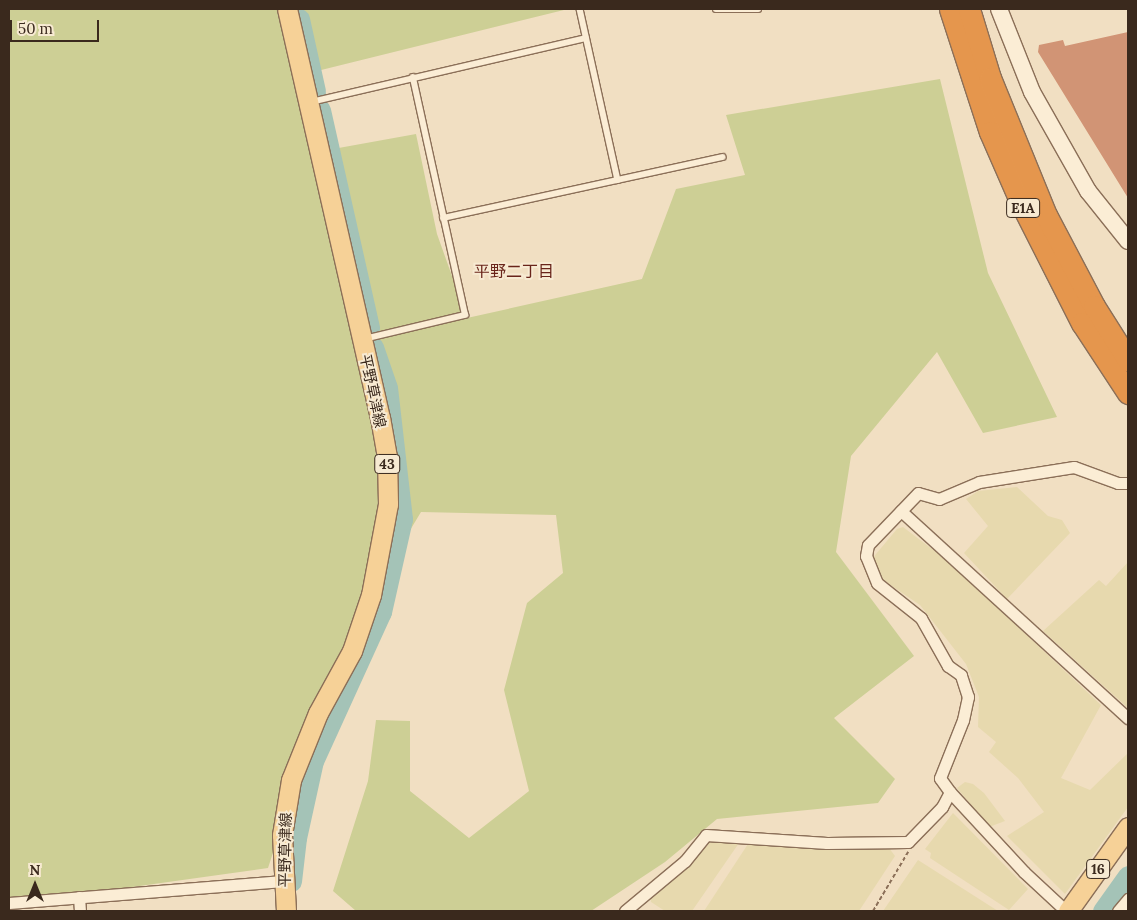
<!DOCTYPE html>
<html>
<head>
<meta charset="utf-8">
<style>
  body { margin:0 }
  #map { position:relative; width:1137px; height:920px; overflow:hidden; background:#f1dfc2; font-family:Lora,"Noto Sans JP",serif }
  div>[style] { position:absolute }
  .farmland>* { inset:0; background:#e7d9ae }
  .green>* { inset:0; background:#cdcf95 }
  .river>* { height:21px; margin:-10.5px; padding:0 10.5px; transform-origin:10.5px; border-radius:10.5px; background:#a4c3b7 }
  .building>* { inset:0; background:#d19475 }
  .path>* { height:2px; margin-top:-1px; transform-origin:0; background:repeating-linear-gradient(90deg,#8b6f58 0 4px,transparent 0 6.5px) }
  .roads { filter:drop-shadow(1px 0 #8b6f58) drop-shadow(-1px 0 #8b6f58) drop-shadow(0 1px #8b6f58) drop-shadow(0 -1px #8b6f58) }
  .lane>* { height:5.5px; margin:-2.75px; padding:0 2.75px; transform-origin:2.75px; border-radius:2.75px; background:#fbedd5 }
  .street>* { height:11px; margin:-5.5px; padding:0 5.5px; transform-origin:5.5px; border-radius:5.5px; background:#fbedd5 }
  .secondary>* { height:16px; margin:-8px; padding:0 8px; transform-origin:8px; border-radius:8px; background:#fbedd5 }
  .primary>* { height:19px; margin:-9.5px; padding:0 9.5px; transform-origin:9.5px; border-radius:9.5px; background:#f6d197 }
  .highway>* { height:21px; margin:-10.5px; padding:0 10.5px; transform-origin:10.5px; border-radius:10.5px; background:#e5964d }
  span { translate:-50% -50%; white-space:nowrap; text-align:center; line-height:1.15; -webkit-text-stroke:4px #f7ead2; paint-order:stroke }
  .shield-label span { padding:1px 4px; background:#f7ead2; border:1px solid; border-radius:4px; -webkit-text-stroke-width:0 }
  .shield-label { font-size:14px; color:#3a291d; font-weight:700 }
  .street-label { font-size:15px; color:#3a291d }
  .neighbourhood-label { font-size:16px; color:#69241a }
  .frame { position:absolute; inset:0; border:10px solid #3a291d; pointer-events:none }
  .north { position:absolute; left:10px; top:860px; width:50px; height:50px; -webkit-text-stroke:4px #f7ead2; paint-order:stroke; rotate:0deg; font-size:14px; font-weight:700; line-height:20px; text-align:center; color:#3a291d }
  .north::after { content:''; display:block; margin:auto; width:18px; height:22px; background:#3a291d; clip-path:polygon(50% 0,100% 100%,50% 72%,0 100%) }
  .scale { position:absolute; left:10px; top:20px; width:89px; height:22px; box-sizing:border-box; border:2px solid #3a291d; border-top:0; padding-left:6px; font-size:15px; line-height:18px; white-space:nowrap; color:#3a291d; -webkit-text-stroke:4px #f7ead2; paint-order:stroke }
</style>
</head>
<body>
<div id="map">
  <div class="farmland">
    <div style="clip-path:polygon(1017px 487px,1048px 516px,1062px 520px,1070px 533px,1007px 599px,964px 553px,988px 526px,966px 499px,978px 491px)"></div>
    <div style="clip-path:polygon(903px 527px,949px 562px,1101px 705px,1061px 778px,1090px 790px,1128px 753px,1128px 807px,1065px 894px,1007px 836px,1044px 812px,1018px 778px,989px 752px,996px 742px,978px 727px,979px 697px,966px 664px,920px 605px,883px 580px,871px 560px,897px 529px)"></div>
    <div style="clip-path:polygon(1128px 562px,1128px 708px,1043px 631px,1099px 580px,1106px 586px)"></div>
    <div style="clip-path:polygon(965px 782px,973px 784px,984px 793px,1005px 821px,989px 827px,957px 788px)"></div>
    <div style="clip-path:polygon(953px 813px,1028px 889px,1009px 910px,930px 858px,931px 853px,925px 849px)"></div>
    <div style="clip-path:polygon(709px 842px,739px 843px,692px 911px,665px 911px,651px 902px,650px 894px,691px 862px)"></div>
    <div style="clip-path:polygon(748px 844px,889px 848px,895px 856px,859px 911px,704px 911px)"></div>
    <div style="clip-path:polygon(918px 860px,998px 911px,883px 911px)"></div>
  </div>
  <div class="green">
    <div style="clip-path:polygon(9px 9px,568px 9px,305px 74px,322px 151px,416px 134px,437px 234px,467px 318px,642px 279px,676px 189px,745px 175px,726px 115px,940px 79px,988px 273px,1057px 417px,983px 433px,937px 352px,851px 456px,836px 552px,914px 656px,834px 718px,895px 779px,878px 803px,717px 819px,665px 862px,591px 911px,356px 911px,333px 891px,368px 781px,376px 720px,410px 721px,410px 791px,469px 838px,529px 791px,504px 690px,527px 603px,563px 573px,556px 515px,421px 512px,371px 595px,322px 703px,268px 868px,39px 900px,9px 900px)"></div>
  </div>
  <div class="river">
    <div style="left:299px;top:19px;width:74px;rotate:77.5deg"></div>
    <div style="left:320px;top:110px;width:223px;rotate:77.3deg"></div>
    <div style="left:291px;top:881px;width:43px;rotate:-83.4deg"></div>
    <div style="left:296px;top:838px;width:79px;rotate:-77.6deg"></div>
    <div style="left:313px;top:761px;width:164px;rotate:-65.5deg"></div>
    <div style="left:381px;top:612px;width:95px;rotate:-77.3deg"></div>
    <div style="left:402px;top:519px;width:132px;rotate:-96.5deg"></div>
    <div style="left:387px;top:388px;width:43px;rotate:-108.9deg"></div>
    <div style="left:1103px;top:911px;width:43px;rotate:-54.5deg"></div>
  </div>
  <div class="building">
    <div style="clip-path:polygon(1128px 32px,1128px 198px,1038px 52px,1039px 45px,1063px 40px,1065px 46px)"></div>
  </div>
  <div class="path">
    <div style="left:873px;top:911px;width:69px;rotate:-59.3deg"></div>
  </div>
  <div class="roads">
    <div class="lane">
      <div style="left:580px;top:9px;width:175px;rotate:77.5deg"></div>
      <div style="left:716px;top:9px;width:42px"></div>
      <div style="left:311px;top:102px;width:282px;rotate:-13.1deg"></div>
      <div style="left:443px;top:218px;width:286px;rotate:-12.3deg"></div>
      <div style="left:364px;top:339px;width:104px;rotate:-13.4deg"></div>
      <div style="left:465px;top:315px;width:243px;rotate:-102.4deg"></div>
    </div>
    <div class="street">
      <div style="left:901px;top:511px;width:307px;rotate:42.4deg"></div>
      <div style="left:950px;top:792px;width:109px;rotate:47.2deg"></div>
      <div style="left:1024px;top:872px;width:57px;rotate:42.9deg"></div>
      <div style="left:79px;top:897px;width:14px;rotate:86deg"></div>
      <div style="left:9px;top:903px;width:275px;rotate:-4.6deg"></div>
      <div style="left:625px;top:911px;width:78px;rotate:-39.8deg"></div>
      <div style="left:685px;top:861px;width:33px;rotate:-51deg"></div>
      <div style="left:706px;top:835px;width:121px;rotate:3.8deg"></div>
      <div style="left:827px;top:843px;width:81px;rotate:-0.7deg"></div>
      <div style="left:908px;top:842px;width:49px;rotate:-45.8deg"></div>
      <div style="left:942px;top:807px;width:17px;rotate:-62deg"></div>
      <div style="left:950px;top:792px;width:17px;rotate:-126deg"></div>
      <div style="left:940px;top:778px;width:62px;rotate:-68.4deg"></div>
      <div style="left:963px;top:720px;width:24px;rotate:-78deg"></div>
      <div style="left:968px;top:697px;width:23px;rotate:-108deg"></div>
      <div style="left:961px;top:675px;width:16px;rotate:-145deg"></div>
      <div style="left:948px;top:666px;width:55px;rotate:-119.4deg"></div>
      <div style="left:921px;top:618px;width:56px;rotate:-141.5deg"></div>
      <div style="left:877px;top:583px;width:29px;rotate:-112deg"></div>
      <div style="left:866px;top:556px;width:11px;rotate:-80deg"></div>
      <div style="left:868px;top:545px;width:72px;rotate:-46.1deg"></div>
      <div style="left:918px;top:493px;width:22px;rotate:16deg"></div>
      <div style="left:939px;top:499px;width:43px;rotate:-23deg"></div>
      <div style="left:979px;top:482px;width:96px;rotate:-9deg"></div>
      <div style="left:1074px;top:467px;width:47px;rotate:20deg"></div>
      <div style="left:1118px;top:483px;width:10px"></div>
      <div style="left:1118px;top:911px;width:16px;rotate:-50deg"></div>
    </div>
    <div class="secondary">
      <div style="left:999px;top:9px;width:89px;rotate:68.3deg"></div>
      <div style="left:1032px;top:92px;width:114px;rotate:60.5deg"></div>
      <div style="left:1088px;top:191px;width:64px;rotate:51.3deg"></div>
    </div>
    <div class="primary">
      <div style="left:286px;top:911px;width:76px;rotate:-93deg"></div>
      <div style="left:282px;top:835px;width:56px;rotate:-80.7deg"></div>
      <div style="left:291px;top:780px;width:72px;rotate:-68.1deg"></div>
      <div style="left:318px;top:713px;width:71px;rotate:-61.3deg"></div>
      <div style="left:352px;top:651px;width:59px;rotate:-71.3deg"></div>
      <div style="left:371px;top:595px;width:93px;rotate:-79.4deg"></div>
      <div style="left:388px;top:504px;width:47px;rotate:-91.2deg"></div>
      <div style="left:387px;top:457px;width:40px;rotate:-100deg"></div>
      <div style="left:380px;top:418px;width:419px;rotate:-102.8deg"></div>
      <div style="left:1068px;top:911px;width:103px;rotate:-54.5deg"></div>
    </div>
    <div class="highway">
      <div style="left:950px;top:9px;width:129px;rotate:72deg"></div>
      <div style="left:990px;top:132px;width:77px;rotate:66.4deg"></div>
      <div style="left:1021px;top:203px;width:135px;rotate:63.1deg"></div>
      <div style="left:1082px;top:323px;width:84px;rotate:56.7deg"></div>
      <div style="left:969px;top:9px;width:72px;rotate:73.1deg"></div>
      <div style="left:990px;top:78px;width:148px;rotate:67.8deg"></div>
      <div style="left:1046px;top:215px;width:103px;rotate:62.2deg"></div>
      <div style="left:1094px;top:306px;width:64px;rotate:57.8deg"></div>
    </div>
  </div>
  <div class="shield-label">
    <span style="left:1023px;top:208px">E1A</span>
    <span style="left:387px;top:464px">43</span>
    <span style="left:1098px;top:869px">16</span>
  </div>
  <div class="street-label">
    <span style="left:373px;top:391px;rotate:78deg">平野草津線</span>
    <span style="left:285px;top:850px;rotate:-89deg">平野草津線</span>
  </div>
  <div class="neighbourhood-label">
    <span style="left:514px;top:271px">平野二丁目</span>
  </div>
  <div class="frame"></div>
  <div class="north">N</div>
  <div class="scale">50 m</div>
</div>
</body>
</html>
